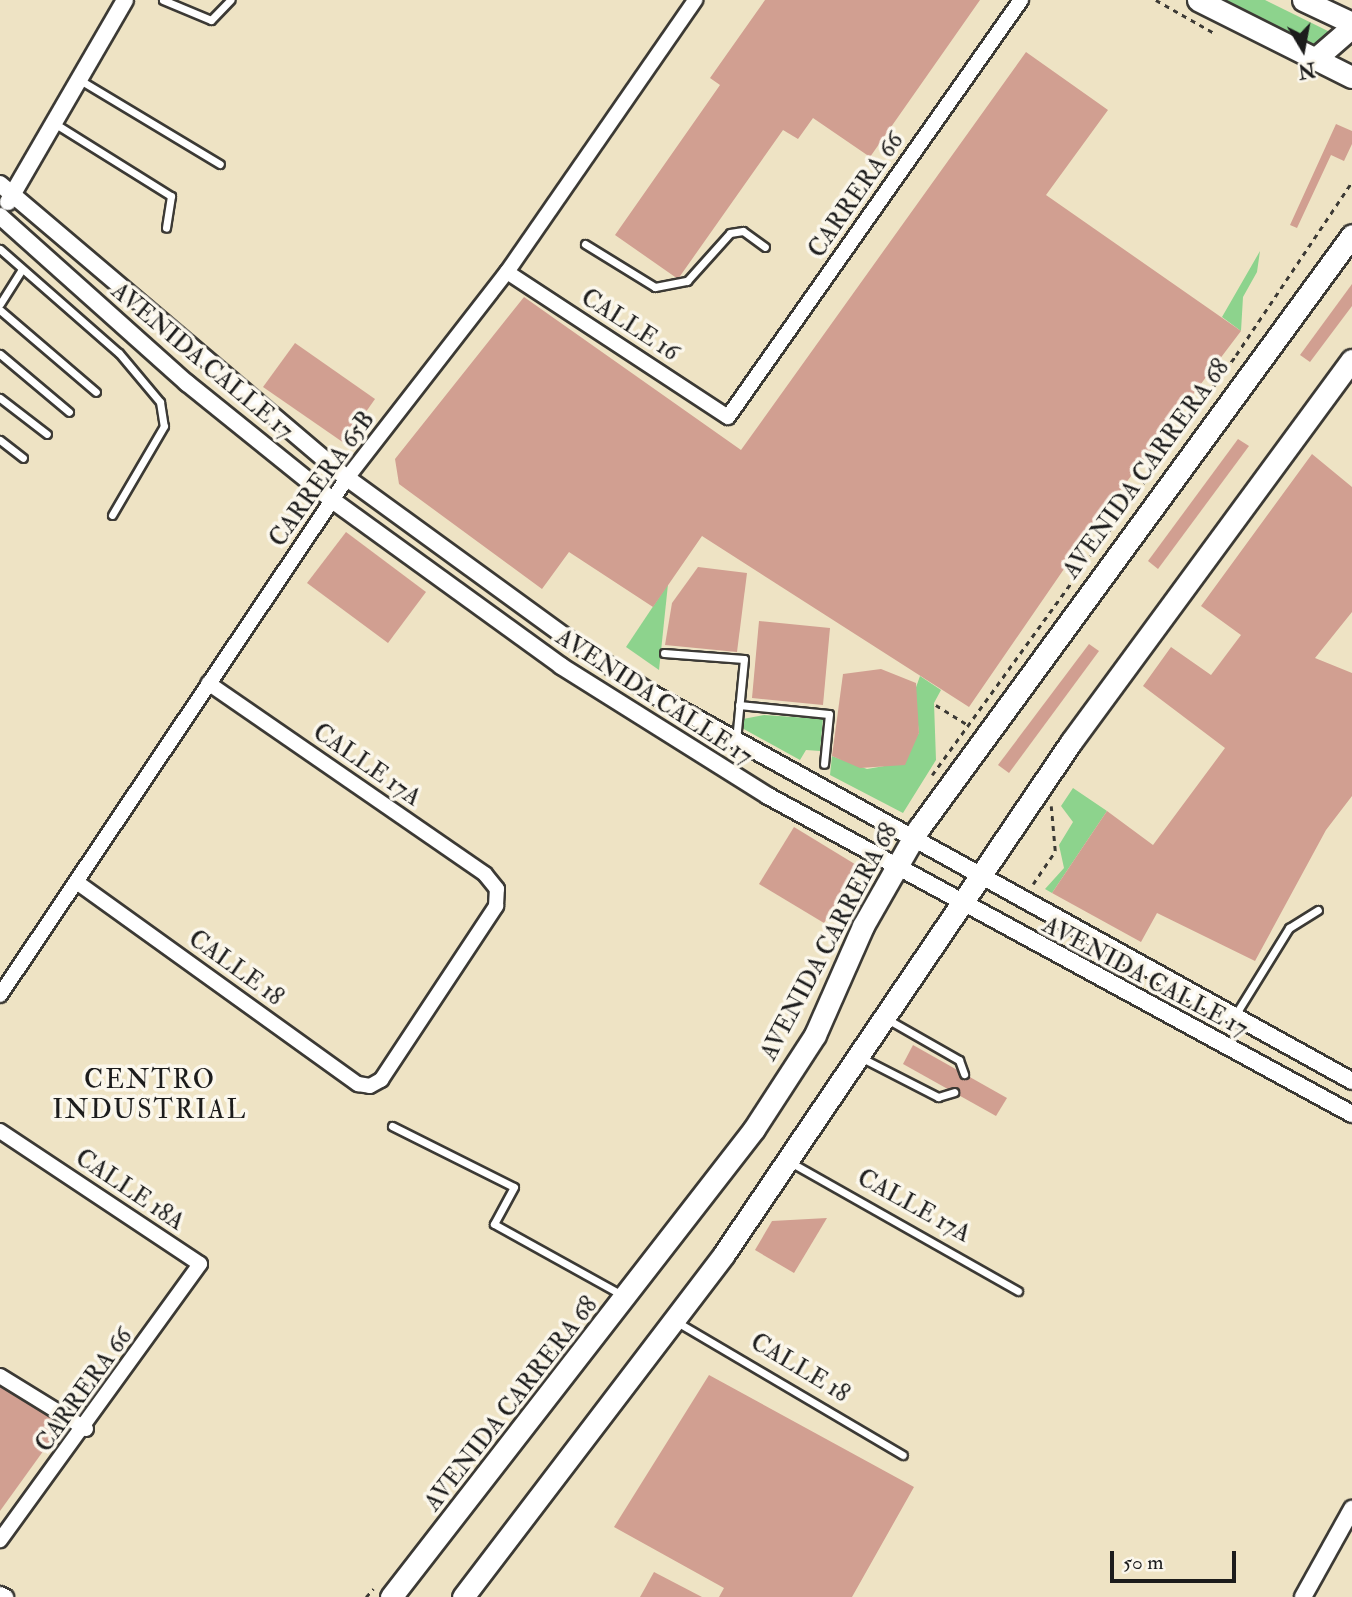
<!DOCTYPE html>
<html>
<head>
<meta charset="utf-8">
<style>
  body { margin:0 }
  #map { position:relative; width:1352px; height:1597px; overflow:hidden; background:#eee3c4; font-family:"IM FELL Double Pica",serif }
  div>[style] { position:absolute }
  .green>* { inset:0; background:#8dd38d }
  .building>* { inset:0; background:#d19f91 }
  .path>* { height:2.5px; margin-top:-1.25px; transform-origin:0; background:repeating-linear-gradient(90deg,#3c3a35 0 5px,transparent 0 10px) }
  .roads { filter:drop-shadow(2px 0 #3c3a35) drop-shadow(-2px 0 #3c3a35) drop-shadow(0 2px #3c3a35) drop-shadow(0 -2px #3c3a35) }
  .service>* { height:7px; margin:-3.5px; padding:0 3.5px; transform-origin:3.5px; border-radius:3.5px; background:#fff }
  .minor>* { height:14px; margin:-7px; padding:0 7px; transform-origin:7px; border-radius:7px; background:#fff }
  .tertiary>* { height:16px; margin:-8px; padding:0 8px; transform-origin:8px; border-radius:8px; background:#fff }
  .primary>* { height:21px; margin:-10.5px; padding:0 10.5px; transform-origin:10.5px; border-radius:10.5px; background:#fff }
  span { translate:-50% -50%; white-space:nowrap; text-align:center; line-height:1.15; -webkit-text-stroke:7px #fbf7ec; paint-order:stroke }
  .street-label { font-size:24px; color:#1c1c1c }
  .neighbourhood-label { font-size:26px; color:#1c1c1c; letter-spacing:2px }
  .north { position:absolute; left:1268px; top:14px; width:70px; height:70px; -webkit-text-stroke:5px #fbf7ec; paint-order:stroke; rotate:170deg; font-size:19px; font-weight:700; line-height:28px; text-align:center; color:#1c1c1c }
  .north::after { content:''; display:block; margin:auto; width:24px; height:32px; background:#1c1c1c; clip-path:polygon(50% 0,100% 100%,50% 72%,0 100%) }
  .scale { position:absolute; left:1110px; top:1551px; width:126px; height:32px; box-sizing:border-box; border:4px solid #1c1c1c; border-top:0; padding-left:9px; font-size:21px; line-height:24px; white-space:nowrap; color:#1c1c1c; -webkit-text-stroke:5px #fbf7ec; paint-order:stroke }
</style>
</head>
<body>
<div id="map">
  <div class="green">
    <div style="clip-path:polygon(1212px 0,1265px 0,1332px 33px,1317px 49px)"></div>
    <div style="clip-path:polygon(1260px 251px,1257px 272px,1243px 297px,1241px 331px,1222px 317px)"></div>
    <div style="clip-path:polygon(668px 584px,659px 670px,626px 647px)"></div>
    <div style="clip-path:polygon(920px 676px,941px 690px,934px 703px,936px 760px,903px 813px,830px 775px,832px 756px,867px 769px,896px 764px,919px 733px,914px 693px)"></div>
    <div style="clip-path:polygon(764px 715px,823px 719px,820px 751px,806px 750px,800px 760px,742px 728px,743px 719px)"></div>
    <div style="clip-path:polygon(1073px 788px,1107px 811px,1052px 893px,1045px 889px,1064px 868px,1059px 845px,1073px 822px,1061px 806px)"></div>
  </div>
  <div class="building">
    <div style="clip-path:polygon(765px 0,980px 0,870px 157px,813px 118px,798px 139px,783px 130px,678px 279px,615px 235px,720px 85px,710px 78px)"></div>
    <div style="clip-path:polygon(1026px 52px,1108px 110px,1046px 195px,1241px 331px,1097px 521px,969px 707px,702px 536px,653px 607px,569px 552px,542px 589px,399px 484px,395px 459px,524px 297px,741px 450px)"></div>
    <div style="clip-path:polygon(1336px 124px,1352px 131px,1352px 144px,1344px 161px,1331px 155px,1297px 228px,1290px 225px)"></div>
    <div style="clip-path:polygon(1352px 284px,1352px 306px,1310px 362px,1300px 355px)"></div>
    <div style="clip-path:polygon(295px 343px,375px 399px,344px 443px,263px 387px)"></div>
    <div style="clip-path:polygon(1238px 439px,1249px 446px,1158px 569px,1148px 561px)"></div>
    <div style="clip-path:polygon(1312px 454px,1352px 487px,1352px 612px,1315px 658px,1352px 673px,1352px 796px,1326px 830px,1255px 961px,1157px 913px,1141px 942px,1052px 893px,1107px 811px,1153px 845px,1225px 748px,1143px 686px,1171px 647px,1211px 675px,1241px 635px,1201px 606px)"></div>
    <div style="clip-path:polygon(346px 532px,426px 592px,388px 643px,307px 583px)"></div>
    <div style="clip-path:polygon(698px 567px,747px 573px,737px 652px,665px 645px,672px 603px)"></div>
    <div style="clip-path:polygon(759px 621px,830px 628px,823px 705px,752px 698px)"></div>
    <div style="clip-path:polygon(1089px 644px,1099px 651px,1009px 773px,998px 765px)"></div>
    <div style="clip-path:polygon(881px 669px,916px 683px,919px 733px,905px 765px,860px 768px,832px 756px,843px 674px)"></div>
    <div style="clip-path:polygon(794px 827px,858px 866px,824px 923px,759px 884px)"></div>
    <div style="clip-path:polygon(913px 1045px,1007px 1098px,996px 1116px,903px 1064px)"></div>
    <div style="clip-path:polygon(827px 1218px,794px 1273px,755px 1250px,772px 1221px)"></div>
    <div style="clip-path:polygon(709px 1375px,914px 1487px,852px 1597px,719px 1597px,724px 1588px,614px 1527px)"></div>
    <div style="clip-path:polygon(0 1382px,62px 1425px,0 1511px)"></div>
    <div style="clip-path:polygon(654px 1572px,702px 1597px,640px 1597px)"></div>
  </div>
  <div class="path">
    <div style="left:1156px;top:0;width:69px;rotate:29.5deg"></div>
    <div style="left:936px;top:705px;width:36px;rotate:32deg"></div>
    <div style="left:932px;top:775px;width:518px;rotate:-54.1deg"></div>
    <div style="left:1236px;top:355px;width:208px;rotate:-56.2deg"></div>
    <div style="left:1033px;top:884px;width:40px;rotate:-56deg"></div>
    <div style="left:1055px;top:851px;width:45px;rotate:-95.1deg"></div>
    <div style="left:366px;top:1597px;width:11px;rotate:-49deg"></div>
  </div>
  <div class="roads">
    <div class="service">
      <div style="left:163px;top:0;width:52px;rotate:22.6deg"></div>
      <div style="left:211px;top:20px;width:28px;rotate:-46deg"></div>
      <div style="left:80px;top:80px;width:163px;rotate:31deg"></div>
      <div style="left:54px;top:123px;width:138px;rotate:32deg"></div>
      <div style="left:171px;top:196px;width:32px;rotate:99deg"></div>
      <div style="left:585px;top:244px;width:82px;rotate:31.6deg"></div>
      <div style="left:655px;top:287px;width:33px;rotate:-11deg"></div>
      <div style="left:687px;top:281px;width:64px;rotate:-48.1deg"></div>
      <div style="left:730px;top:233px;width:13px;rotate:-9deg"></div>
      <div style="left:743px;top:231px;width:27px;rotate:36deg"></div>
      <div style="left:0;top:249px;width:158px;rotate:41.2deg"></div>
      <div style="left:119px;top:353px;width:64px;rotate:50.1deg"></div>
      <div style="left:160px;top:402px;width:24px;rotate:81deg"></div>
      <div style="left:164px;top:426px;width:103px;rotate:120.3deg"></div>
      <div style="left:0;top:304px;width:41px;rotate:-57.8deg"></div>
      <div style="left:0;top:310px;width:126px;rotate:40.5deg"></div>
      <div style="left:0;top:354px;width:90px;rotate:40deg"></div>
      <div style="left:0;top:398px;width:59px;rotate:37.5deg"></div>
      <div style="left:0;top:440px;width:29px;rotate:38deg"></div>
      <div style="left:664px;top:653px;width:80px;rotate:4.3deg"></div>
      <div style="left:744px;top:659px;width:81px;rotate:95.6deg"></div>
      <div style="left:739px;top:705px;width:90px;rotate:5.7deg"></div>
      <div style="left:829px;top:714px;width:50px;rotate:95.7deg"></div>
      <div style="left:1234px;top:1017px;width:105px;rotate:-58.3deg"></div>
      <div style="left:1289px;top:928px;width:34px;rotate:-32deg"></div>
      <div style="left:887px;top:1019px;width:83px;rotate:29.7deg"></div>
      <div style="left:959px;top:1060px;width:15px;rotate:70deg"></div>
      <div style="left:860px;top:1057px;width:88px;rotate:27.1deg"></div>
      <div style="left:938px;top:1097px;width:17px;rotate:-17deg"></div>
      <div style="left:392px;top:1126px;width:136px;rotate:26.6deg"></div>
      <div style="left:514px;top:1187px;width:42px;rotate:118.4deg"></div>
      <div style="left:494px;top:1224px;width:146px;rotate:29deg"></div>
      <div style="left:790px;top:1162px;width:262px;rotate:29.5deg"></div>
      <div style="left:677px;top:1322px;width:262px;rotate:30.5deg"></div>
    </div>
    <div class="minor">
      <div style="left:507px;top:272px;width:264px;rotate:33.3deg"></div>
      <div style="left:728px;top:417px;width:510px;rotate:-54.91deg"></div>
      <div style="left:78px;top:883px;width:345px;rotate:35.7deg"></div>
      <div style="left:358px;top:1084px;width:12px;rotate:9deg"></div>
      <div style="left:370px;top:1086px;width:13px;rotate:-29deg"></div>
      <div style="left:381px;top:1080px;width:209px;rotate:-56.5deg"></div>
      <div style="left:496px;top:906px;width:17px;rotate:-87deg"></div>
      <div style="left:497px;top:889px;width:19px;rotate:-129deg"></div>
      <div style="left:485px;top:874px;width:336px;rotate:-145.4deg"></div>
      <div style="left:0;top:995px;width:623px;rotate:-56.13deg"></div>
      <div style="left:347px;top:478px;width:261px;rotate:-52.2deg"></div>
      <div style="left:507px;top:272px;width:331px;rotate:-55.3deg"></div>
      <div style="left:0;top:1131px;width:240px;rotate:33.6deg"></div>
      <div style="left:200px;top:1264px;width:341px;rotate:125.9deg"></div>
      <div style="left:0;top:1376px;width:101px;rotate:31.6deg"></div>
      <div style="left:0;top:1594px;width:7px;rotate:27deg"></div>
    </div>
    <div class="tertiary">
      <div style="left:0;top:184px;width:455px;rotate:40.3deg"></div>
      <div style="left:347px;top:478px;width:279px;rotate:36deg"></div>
      <div style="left:573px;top:642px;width:93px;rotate:33.2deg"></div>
      <div style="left:651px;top:693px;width:801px;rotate:28.96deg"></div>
      <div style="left:8px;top:202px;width:233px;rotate:-59.9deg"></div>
      <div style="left:0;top:216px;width:251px;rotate:41.8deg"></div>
      <div style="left:187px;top:383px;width:186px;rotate:38.9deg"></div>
      <div style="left:332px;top:500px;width:283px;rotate:35.9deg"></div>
      <div style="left:561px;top:666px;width:244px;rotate:32.1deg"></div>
      <div style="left:768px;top:796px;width:665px;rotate:28.57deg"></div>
      <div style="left:1303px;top:1597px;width:101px;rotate:-60.9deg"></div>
    </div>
    <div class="primary">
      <div style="left:1198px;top:0;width:172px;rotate:26.6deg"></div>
      <div style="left:1303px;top:0;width:54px;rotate:25.1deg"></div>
      <div style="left:1315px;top:59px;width:49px;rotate:-40.9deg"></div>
      <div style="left:391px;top:1597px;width:592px;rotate:-52.2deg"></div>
      <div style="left:754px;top:1129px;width:112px;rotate:-57deg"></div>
      <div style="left:815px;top:1035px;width:119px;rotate:-66.2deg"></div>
      <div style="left:863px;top:926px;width:113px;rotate:-60.3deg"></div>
      <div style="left:919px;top:828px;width:734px;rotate:-53.86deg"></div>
      <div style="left:463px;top:1597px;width:431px;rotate:-52.7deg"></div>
      <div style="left:724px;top:1254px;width:619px;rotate:-55.87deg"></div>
      <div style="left:1071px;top:742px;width:474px;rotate:-53.7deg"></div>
    </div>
  </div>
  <div class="street-label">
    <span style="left:856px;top:195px;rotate:-55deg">CARRERA 66</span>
    <span style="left:630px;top:325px;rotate:33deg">CALLE 16</span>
    <span style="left:202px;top:361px;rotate:40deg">AVENIDA CALLE 17</span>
    <span style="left:1146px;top:469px;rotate:-54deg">AVENIDA CARRERA 68</span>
    <span style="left:322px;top:479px;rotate:-54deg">CARRERA 65B</span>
    <span style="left:654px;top:697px;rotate:33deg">AVENIDA CALLE 17</span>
    <span style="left:367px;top:765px;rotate:35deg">CALLE 17A</span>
    <span style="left:829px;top:942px;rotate:-62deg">AVENIDA CARRERA 68</span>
    <span style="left:236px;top:968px;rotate:36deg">CALLE 18</span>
    <span style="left:1145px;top:977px;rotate:28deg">AVENIDA CALLE 17</span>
    <span style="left:130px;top:1190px;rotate:34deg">CALLE 18A</span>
    <span style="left:914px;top:1206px;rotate:29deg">CALLE 17A</span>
    <span style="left:800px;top:1368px;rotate:31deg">CALLE 18</span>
    <span style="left:84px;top:1390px;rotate:-54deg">CARRERA 66</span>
    <span style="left:511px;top:1404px;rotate:-52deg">AVENIDA CARRERA 68</span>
  </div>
  <div class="neighbourhood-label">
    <span style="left:150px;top:1096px">CENTRO<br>INDUSTRIAL</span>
  </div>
  <div class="north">N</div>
  <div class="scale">50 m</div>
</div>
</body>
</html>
